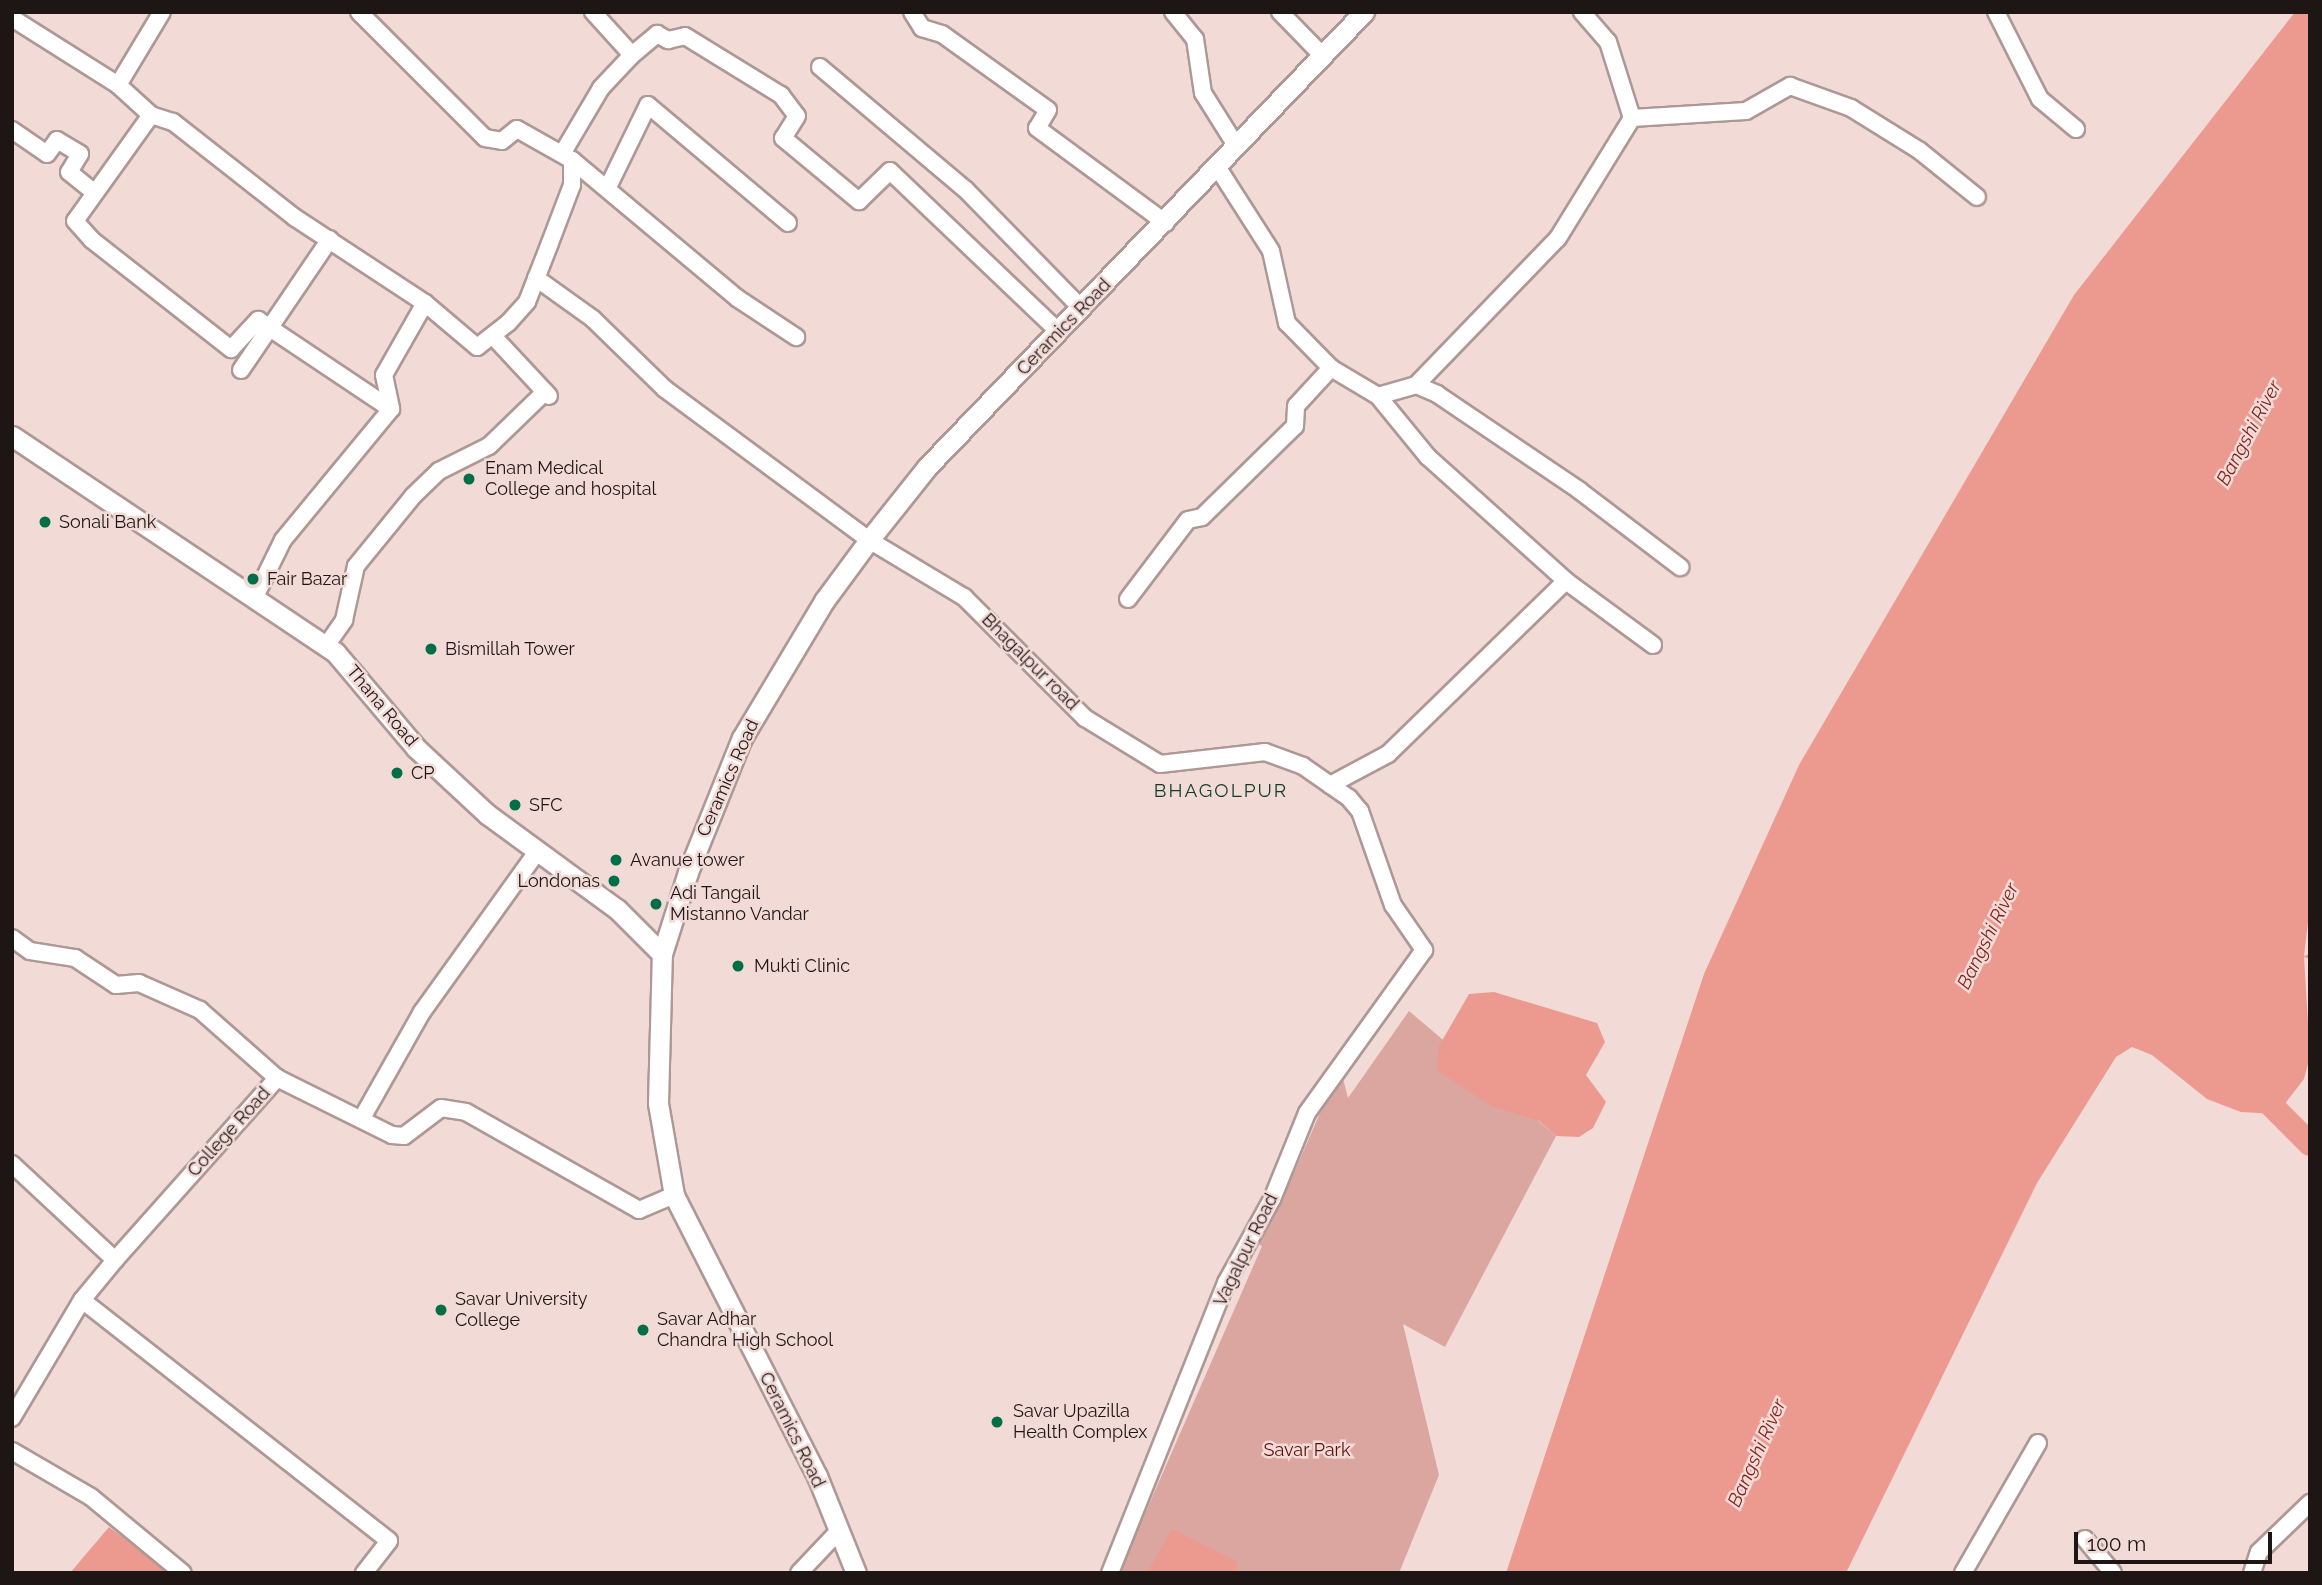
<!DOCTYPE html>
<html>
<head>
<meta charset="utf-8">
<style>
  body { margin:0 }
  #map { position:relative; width:2322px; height:1585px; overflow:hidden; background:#f2dbd7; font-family:Raleway,sans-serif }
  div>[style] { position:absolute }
  .green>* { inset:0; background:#dba69f }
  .water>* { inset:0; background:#ec998f }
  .river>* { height:24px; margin:-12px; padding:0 12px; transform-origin:12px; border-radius:12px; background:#ec998f }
  .roads { filter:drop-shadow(2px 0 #ae9895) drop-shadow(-2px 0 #ae9895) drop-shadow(0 2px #ae9895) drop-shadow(0 -2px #ae9895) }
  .minor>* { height:16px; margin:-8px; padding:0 8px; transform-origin:8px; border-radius:8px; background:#fff }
  .tertiary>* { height:19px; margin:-9.5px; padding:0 9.5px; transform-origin:9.5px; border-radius:9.5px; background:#fff }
  .dots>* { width:19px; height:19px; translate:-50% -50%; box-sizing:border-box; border:4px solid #f2dbd7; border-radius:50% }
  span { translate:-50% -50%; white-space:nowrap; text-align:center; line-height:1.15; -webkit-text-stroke:5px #f2dbd7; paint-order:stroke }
  .street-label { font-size:18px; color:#1e1615 }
  .poi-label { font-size:18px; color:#1e1615 }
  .left { translate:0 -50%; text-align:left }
  .right { translate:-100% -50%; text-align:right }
  .park-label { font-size:18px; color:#580f0d }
  .water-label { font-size:19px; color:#7e1e1b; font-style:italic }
  .neighbourhood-label { font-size:19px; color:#103c28; letter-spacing:2px }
  .frame { position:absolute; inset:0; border:14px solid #1e1615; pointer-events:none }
  .scale { position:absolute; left:2074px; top:1532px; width:198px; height:32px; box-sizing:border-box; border:4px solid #1e1615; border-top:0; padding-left:9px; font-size:21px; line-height:24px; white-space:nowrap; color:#1e1615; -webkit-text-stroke:5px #f2dbd7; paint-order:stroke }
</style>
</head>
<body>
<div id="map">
  <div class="green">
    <div style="clip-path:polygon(1409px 1011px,1556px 1136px,1445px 1347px,1403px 1324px,1439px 1475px,1399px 1573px,1119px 1573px,1262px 1246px,1250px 1239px,1290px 1182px,1340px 1067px,1348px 1098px)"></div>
  </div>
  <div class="water">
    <div style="clip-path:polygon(2295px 12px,2310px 12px,2310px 905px,2304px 956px,2310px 954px,2310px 959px,2304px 957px,2310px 1056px,2304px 1079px,2277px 1114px,2241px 1112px,2207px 1099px,2152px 1055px,2132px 1047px,2116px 1057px,2037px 1183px,1846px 1573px,1506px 1573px,1704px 974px,1799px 765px,2074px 295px)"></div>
    <div style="clip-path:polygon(1494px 992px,1597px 1023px,1605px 1042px,1586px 1075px,1606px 1102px,1593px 1128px,1579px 1137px,1556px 1136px,1539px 1121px,1491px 1106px,1437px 1070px,1439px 1046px,1469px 994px)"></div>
    <div style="clip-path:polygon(109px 1527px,172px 1573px,70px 1573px)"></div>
    <div style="clip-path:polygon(1172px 1529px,1238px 1562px,1235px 1573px,1147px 1573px)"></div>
  </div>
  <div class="river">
    <div style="left:2256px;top:1090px;width:76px;rotate:45deg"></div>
  </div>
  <div class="roads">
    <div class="minor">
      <div style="left:359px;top:12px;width:178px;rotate:45deg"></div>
      <div style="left:485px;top:138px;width:17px;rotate:10deg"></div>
      <div style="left:502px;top:141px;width:19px;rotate:-39deg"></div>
      <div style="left:517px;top:129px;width:63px;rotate:29.4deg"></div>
      <div style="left:572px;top:160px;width:25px;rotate:90deg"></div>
      <div style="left:572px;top:185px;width:62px;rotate:110.8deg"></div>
      <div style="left:550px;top:243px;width:63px;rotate:111.3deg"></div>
      <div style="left:527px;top:302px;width:28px;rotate:132deg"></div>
      <div style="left:508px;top:323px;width:39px;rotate:142deg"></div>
      <div style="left:477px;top:347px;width:68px;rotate:-139.8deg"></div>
      <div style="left:593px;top:12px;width:58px;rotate:47.8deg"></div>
      <div style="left:912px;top:12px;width:19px;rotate:58deg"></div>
      <div style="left:922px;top:28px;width:21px;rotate:17deg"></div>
      <div style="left:942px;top:34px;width:130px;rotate:35.6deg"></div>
      <div style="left:1048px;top:110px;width:21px;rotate:121deg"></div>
      <div style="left:1037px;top:128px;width:160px;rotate:36.4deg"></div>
      <div style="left:1173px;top:12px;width:35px;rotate:51deg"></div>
      <div style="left:1195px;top:39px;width:55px;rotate:81.6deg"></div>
      <div style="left:1203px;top:93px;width:64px;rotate:57.8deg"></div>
      <div style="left:1280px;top:12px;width:62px;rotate:45.7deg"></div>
      <div style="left:1996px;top:12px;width:97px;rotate:63.2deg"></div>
      <div style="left:2040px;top:99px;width:47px;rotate:39.8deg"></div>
      <div style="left:12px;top:18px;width:125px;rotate:32.3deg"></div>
      <div style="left:118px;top:85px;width:45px;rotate:42.3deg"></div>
      <div style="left:151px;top:115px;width:130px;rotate:125.6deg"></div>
      <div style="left:75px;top:221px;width:25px;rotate:48deg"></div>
      <div style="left:92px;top:240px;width:177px;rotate:38.1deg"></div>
      <div style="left:231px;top:349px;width:40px;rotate:-47deg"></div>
      <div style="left:258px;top:320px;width:160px;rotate:33.8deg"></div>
      <div style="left:391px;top:409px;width:170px;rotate:129.5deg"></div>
      <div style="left:283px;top:540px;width:64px;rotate:116.2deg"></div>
      <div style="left:820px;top:67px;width:191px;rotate:40.1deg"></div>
      <div style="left:966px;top:190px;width:165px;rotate:45.7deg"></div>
      <div style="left:118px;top:85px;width:85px;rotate:-58.9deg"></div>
      <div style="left:151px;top:115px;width:23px;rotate:18deg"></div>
      <div style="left:173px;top:122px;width:154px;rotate:38.1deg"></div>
      <div style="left:294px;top:217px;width:157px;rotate:33.3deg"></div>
      <div style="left:425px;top:303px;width:83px;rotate:119.7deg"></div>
      <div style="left:384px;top:375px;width:35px;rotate:78deg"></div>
      <div style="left:1632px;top:118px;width:114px;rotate:-3.5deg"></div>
      <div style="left:1746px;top:111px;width:51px;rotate:-29.6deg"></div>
      <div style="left:1790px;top:86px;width:65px;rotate:19.8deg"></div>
      <div style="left:1851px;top:108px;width:81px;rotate:31.9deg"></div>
      <div style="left:1920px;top:151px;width:73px;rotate:38.9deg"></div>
      <div style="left:12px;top:130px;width:42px;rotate:34.4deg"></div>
      <div style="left:47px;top:154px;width:17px;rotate:-54deg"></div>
      <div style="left:57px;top:140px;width:27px;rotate:31deg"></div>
      <div style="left:80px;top:154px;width:21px;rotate:121deg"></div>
      <div style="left:69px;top:172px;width:32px;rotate:39deg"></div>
      <div style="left:562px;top:154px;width:77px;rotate:-59.4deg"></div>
      <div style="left:601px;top:88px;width:45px;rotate:-46.8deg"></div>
      <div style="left:632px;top:55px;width:33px;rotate:-40deg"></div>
      <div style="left:657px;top:34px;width:13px;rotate:29deg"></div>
      <div style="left:668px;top:40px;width:17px;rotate:-13deg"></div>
      <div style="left:685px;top:36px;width:113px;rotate:31.6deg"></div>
      <div style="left:781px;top:95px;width:26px;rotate:53deg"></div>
      <div style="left:797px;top:116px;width:26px;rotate:122deg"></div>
      <div style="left:783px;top:138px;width:99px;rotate:39.7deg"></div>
      <div style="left:859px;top:201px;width:43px;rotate:-44.1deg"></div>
      <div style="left:890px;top:171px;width:233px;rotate:43.6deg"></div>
      <div style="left:572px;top:160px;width:215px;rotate:39.9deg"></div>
      <div style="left:737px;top:298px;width:71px;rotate:33.5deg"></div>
      <div style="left:1218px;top:168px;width:98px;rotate:57.4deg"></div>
      <div style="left:1271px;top:251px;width:74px;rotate:77.5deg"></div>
      <div style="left:1287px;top:323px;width:63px;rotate:45.6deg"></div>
      <div style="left:1331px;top:368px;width:55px;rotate:30.8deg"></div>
      <div style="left:1378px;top:396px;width:79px;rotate:50.7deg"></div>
      <div style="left:1428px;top:457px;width:186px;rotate:41.9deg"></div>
      <div style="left:608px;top:187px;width:91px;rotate:-64deg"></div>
      <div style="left:648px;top:105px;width:183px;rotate:40.1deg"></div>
      <div style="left:536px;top:278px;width:70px;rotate:35.7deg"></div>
      <div style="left:593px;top:319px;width:100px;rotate:44.2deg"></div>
      <div style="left:665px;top:389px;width:254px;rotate:36.5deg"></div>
      <div style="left:869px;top:540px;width:111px;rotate:31deg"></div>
      <div style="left:964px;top:597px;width:171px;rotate:45deg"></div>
      <div style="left:1085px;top:718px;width:88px;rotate:31.5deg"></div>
      <div style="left:1160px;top:764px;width:106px;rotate:-6.5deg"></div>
      <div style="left:1265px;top:752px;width:40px;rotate:20.2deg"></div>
      <div style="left:1303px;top:766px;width:56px;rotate:34.8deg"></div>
      <div style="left:1349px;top:798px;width:17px;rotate:50deg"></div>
      <div style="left:1360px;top:811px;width:100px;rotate:70.7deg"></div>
      <div style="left:1393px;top:905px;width:55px;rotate:55.4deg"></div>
      <div style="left:1424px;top:950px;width:201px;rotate:125.7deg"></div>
      <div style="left:1307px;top:1113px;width:93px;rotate:112.1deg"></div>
      <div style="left:1272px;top:1199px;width:96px;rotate:118.7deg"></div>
      <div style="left:1226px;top:1283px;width:312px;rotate:111.8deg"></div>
      <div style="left:493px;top:336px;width:82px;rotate:47deg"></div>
      <div style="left:241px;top:370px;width:158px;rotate:-55.8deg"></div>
      <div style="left:1416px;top:385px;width:204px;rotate:-46deg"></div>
      <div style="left:1558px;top:238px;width:141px;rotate:-58.3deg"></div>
      <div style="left:1632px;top:118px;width:80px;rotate:-107.5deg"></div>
      <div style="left:1608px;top:42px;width:40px;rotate:-131deg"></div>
      <div style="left:1378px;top:396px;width:40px;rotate:-16deg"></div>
      <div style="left:1416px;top:385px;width:23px;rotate:23deg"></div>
      <div style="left:1437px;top:394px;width:173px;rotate:34.1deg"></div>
      <div style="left:1580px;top:491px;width:126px;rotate:37.2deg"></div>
      <div style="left:1128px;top:599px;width:99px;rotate:-52.8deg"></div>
      <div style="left:1188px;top:520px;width:14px;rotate:-12deg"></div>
      <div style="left:1202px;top:517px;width:130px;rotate:-44.4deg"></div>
      <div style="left:1295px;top:426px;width:20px;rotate:-87deg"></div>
      <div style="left:1296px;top:406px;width:52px;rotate:-47.4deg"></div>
      <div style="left:326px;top:646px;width:32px;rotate:-55deg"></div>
      <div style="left:344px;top:620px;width:55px;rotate:-77.5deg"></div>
      <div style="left:356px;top:566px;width:90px;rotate:-50.8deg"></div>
      <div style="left:413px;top:496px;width:36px;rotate:-44deg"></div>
      <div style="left:439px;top:471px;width:56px;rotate:-26.6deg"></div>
      <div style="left:489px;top:446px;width:78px;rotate:-44deg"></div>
      <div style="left:1330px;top:785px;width:66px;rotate:-28.1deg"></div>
      <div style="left:1388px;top:754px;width:248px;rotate:-44.2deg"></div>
      <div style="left:1566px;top:581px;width:108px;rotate:36.3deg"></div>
      <div style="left:12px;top:938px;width:22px;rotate:36deg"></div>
      <div style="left:30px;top:951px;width:46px;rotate:8.8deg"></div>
      <div style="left:75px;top:958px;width:49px;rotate:33.4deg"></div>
      <div style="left:116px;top:985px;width:23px;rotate:-5deg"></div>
      <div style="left:139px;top:983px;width:67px;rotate:23.9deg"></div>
      <div style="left:200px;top:1010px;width:103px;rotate:41.4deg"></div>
      <div style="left:362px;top:1118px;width:122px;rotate:-60.5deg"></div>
      <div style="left:422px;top:1012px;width:197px;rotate:-54.3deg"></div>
      <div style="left:12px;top:1164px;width:141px;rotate:43deg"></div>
      <div style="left:115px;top:1260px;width:244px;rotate:-48.3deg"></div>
      <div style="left:277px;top:1078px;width:128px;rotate:26.4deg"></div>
      <div style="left:392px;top:1135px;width:12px;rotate:5deg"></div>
      <div style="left:404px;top:1136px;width:46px;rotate:-37.1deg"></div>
      <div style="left:441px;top:1108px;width:25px;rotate:9deg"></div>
      <div style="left:466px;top:1112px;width:199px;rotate:29.5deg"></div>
      <div style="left:639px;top:1210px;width:38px;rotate:-23deg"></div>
      <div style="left:115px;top:1260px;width:52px;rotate:129.5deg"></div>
      <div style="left:82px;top:1300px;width:390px;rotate:38.1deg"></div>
      <div style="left:389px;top:1541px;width:41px;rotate:128deg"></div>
      <div style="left:12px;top:1418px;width:137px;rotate:-59.3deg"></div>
      <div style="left:12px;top:1451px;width:91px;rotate:30.2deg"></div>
      <div style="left:91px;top:1497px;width:119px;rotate:39.6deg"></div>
      <div style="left:2085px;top:1539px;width:44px;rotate:50.5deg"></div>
      <div style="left:799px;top:1573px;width:55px;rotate:-46.5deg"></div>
      <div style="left:1963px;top:1573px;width:150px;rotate:-60deg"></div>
      <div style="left:2252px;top:1573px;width:22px;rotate:-72deg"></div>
      <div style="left:2259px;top:1552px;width:71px;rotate:-43.9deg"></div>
    </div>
    <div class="tertiary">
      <div style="left:12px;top:436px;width:389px;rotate:33.8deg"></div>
      <div style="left:335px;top:652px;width:126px;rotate:49.8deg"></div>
      <div style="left:416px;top:748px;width:97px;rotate:42.9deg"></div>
      <div style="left:487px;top:814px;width:161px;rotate:36.2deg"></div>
      <div style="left:617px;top:909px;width:64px;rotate:45deg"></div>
      <div style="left:856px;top:1573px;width:105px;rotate:-111.9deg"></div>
      <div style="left:817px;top:1476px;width:315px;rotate:-117deg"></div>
      <div style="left:674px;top:1195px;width:93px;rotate:-99.9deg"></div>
      <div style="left:658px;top:1103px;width:149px;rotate:-88.5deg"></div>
      <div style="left:662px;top:954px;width:86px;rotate:-72.4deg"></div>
      <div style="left:688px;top:872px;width:144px;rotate:-68.1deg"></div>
      <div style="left:742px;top:738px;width:160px;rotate:-59.1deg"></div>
      <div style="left:824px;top:601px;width:76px;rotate:-53.6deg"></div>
      <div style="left:869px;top:540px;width:93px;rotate:-51.5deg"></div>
      <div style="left:927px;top:467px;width:631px;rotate:-46.16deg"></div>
    </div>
  </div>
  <div class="dots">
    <div style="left:469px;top:479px;background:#006f47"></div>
    <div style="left:45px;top:522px;background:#006f47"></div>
    <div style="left:253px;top:579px;background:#006f47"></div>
    <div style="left:431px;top:649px;background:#006f47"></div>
    <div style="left:397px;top:773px;background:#006f47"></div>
    <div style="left:515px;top:805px;background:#006f47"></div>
    <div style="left:616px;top:860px;background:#006f47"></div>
    <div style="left:614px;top:881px;background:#006f47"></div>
    <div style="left:656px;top:904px;background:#006f47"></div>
    <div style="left:738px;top:966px;background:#006f47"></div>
    <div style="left:441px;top:1310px;background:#006f47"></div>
    <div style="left:643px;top:1330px;background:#006f47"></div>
    <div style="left:997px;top:1422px;background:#006f47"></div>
  </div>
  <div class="street-label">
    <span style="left:1064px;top:327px;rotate:-46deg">Ceramics Road</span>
    <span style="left:1030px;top:662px;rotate:45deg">Bhagalpur road</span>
    <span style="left:382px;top:706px;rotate:50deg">Thana Road</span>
    <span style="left:728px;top:778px;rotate:-66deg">Ceramics Road</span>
    <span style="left:229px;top:1132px;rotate:-48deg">College Road</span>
    <span style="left:1246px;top:1250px;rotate:-64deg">Vagalpur Road</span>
    <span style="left:792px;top:1430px;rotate:64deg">Ceramics Road</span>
  </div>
  <div class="poi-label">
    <span class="left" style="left:485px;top:479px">Enam Medical<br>College and hospital</span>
    <span class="left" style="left:59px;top:522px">Sonali Bank</span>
    <span class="left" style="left:267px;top:579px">Fair Bazar</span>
    <span class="left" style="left:445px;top:649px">Bismillah Tower</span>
    <span class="left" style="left:411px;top:773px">CP</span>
    <span class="left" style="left:529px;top:805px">SFC</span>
    <span class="left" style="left:630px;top:860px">Avanue tower</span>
    <span class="right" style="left:600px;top:881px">Londonas</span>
    <span class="left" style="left:670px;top:904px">Adi Tangail<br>Mistanno Vandar</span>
    <span class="left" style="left:754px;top:966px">Mukti Clinic</span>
    <span class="left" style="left:455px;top:1310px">Savar University<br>College</span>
    <span class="left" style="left:657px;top:1330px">Savar Adhar<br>Chandra High School</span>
    <span class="left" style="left:1013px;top:1422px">Savar Upazilla<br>Health Complex</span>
  </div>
  <div class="park-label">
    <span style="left:1307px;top:1450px">Savar Park</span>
  </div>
  <div class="water-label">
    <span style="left:2249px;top:433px;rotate:-62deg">Bangshi River</span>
    <span style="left:1988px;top:936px;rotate:-64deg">Bangshi River</span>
    <span style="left:1757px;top:1453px;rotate:-66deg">Bangshi River</span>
  </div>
  <div class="neighbourhood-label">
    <span style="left:1221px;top:791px">BHAGOLPUR</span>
  </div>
  <div class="frame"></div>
  <div class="scale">100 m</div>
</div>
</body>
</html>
